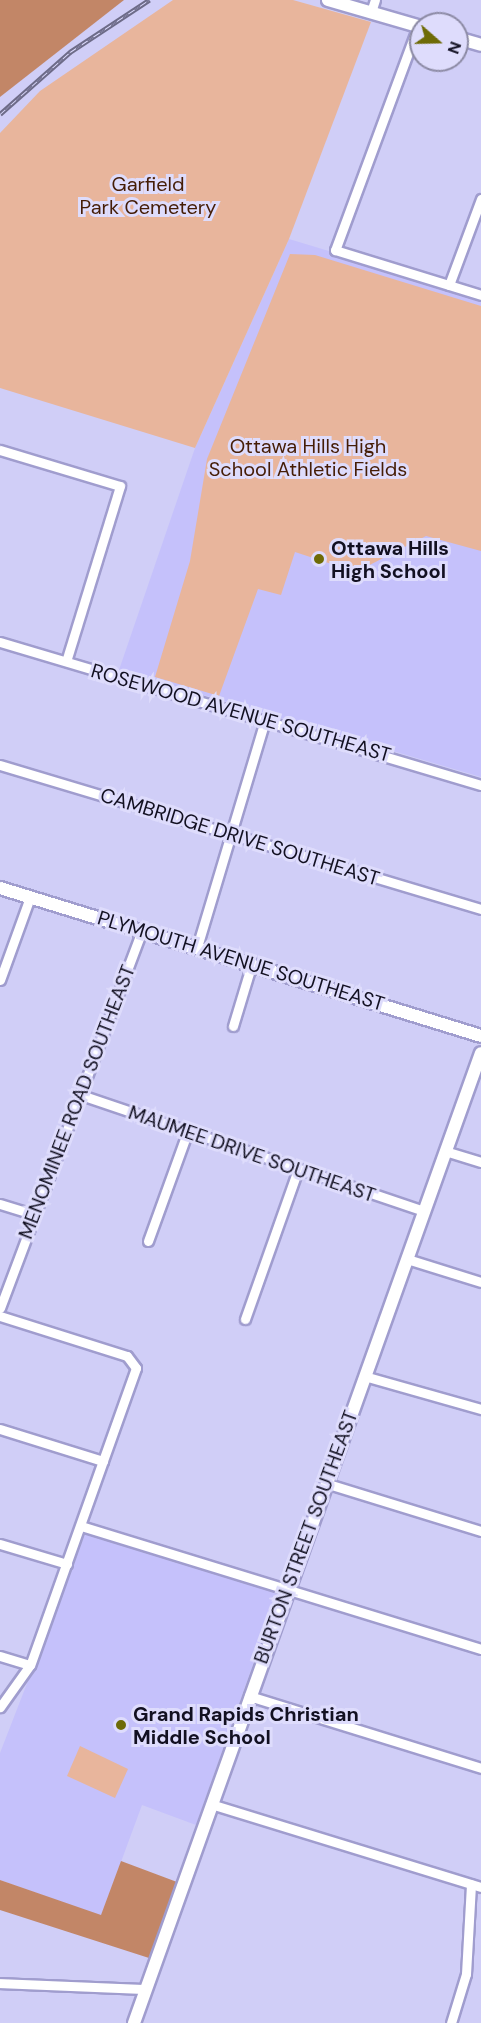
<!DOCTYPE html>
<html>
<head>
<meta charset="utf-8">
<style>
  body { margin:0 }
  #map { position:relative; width:481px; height:2023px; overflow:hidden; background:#d0cef7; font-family:"DM Sans",sans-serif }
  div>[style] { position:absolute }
  .built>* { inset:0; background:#c5c1fb }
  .green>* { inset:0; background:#e8b59c }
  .forest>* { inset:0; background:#c28667 }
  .roads { filter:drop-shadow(2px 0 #a09dce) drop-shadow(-2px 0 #a09dce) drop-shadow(0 2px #a09dce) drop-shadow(0 -2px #a09dce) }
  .street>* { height:9px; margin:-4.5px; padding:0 4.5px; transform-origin:4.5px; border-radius:4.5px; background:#fff }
  .secondary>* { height:12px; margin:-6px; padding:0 6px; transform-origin:6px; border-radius:6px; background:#fff }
  .rail>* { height:4.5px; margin-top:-2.25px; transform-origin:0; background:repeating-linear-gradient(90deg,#dedcfc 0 7px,#6d6b88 0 14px); box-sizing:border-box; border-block:2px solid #6d6b88 }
  .dots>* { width:16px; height:16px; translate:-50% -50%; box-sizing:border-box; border:3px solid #dedcfc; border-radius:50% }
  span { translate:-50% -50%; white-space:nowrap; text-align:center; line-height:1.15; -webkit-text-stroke:6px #dedcfc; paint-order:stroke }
  .park-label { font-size:20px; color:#451d06 }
  .poi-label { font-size:20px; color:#121021; font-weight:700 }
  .left { translate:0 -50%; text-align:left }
  .street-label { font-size:20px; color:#121021 }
  .north { position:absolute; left:409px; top:12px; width:60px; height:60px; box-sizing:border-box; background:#dedcfc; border:2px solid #8c8aa4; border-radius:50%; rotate:110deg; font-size:16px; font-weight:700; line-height:24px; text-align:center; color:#121021 }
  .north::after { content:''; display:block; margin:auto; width:21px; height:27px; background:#6e6b07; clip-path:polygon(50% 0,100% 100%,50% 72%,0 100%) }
</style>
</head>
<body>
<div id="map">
  <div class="built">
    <div style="clip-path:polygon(289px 239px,481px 297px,481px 777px,119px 670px,195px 448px)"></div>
    <div style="clip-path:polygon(85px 1534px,279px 1591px,196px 1825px,142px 1805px,101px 1916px,0 1880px,0 1753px)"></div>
  </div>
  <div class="green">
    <div style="clip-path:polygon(173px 0,293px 0,371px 22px,289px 239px,195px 448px,0 388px,0 133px,40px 91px)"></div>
    <div style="clip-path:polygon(290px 254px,315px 255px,481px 306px,481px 551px,426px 536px,356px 572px,295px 552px,281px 595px,258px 589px,219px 696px,155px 677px,190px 561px,207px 459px)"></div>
    <div style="clip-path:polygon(80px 1746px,128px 1769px,115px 1798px,67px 1776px)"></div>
  </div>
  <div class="forest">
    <div style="clip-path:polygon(0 0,124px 0,0 97px)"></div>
    <div style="clip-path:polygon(121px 1861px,177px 1882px,149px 1958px,0 1910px,0 1880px,101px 1915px)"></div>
  </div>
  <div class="roads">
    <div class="street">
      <div style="left:371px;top:12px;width:13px;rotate:-72deg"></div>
      <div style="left:418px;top:26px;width:239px;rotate:110.3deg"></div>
      <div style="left:335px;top:250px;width:153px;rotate:17.1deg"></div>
      <div style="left:449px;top:285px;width:92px;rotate:-69.6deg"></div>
      <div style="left:0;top:450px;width:125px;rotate:16.7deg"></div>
      <div style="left:120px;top:486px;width:183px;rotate:107.1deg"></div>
      <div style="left:0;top:642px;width:502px;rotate:16.56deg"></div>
      <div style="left:0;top:765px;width:502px;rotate:16.67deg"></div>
      <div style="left:197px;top:947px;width:237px;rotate:-73.3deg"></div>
      <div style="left:0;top:980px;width:88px;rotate:-70.1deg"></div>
      <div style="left:233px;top:1026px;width:66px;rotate:-73.2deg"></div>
      <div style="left:81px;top:1095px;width:362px;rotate:18.7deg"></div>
      <div style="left:445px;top:1151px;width:38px;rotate:17deg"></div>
      <div style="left:0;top:1204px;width:34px;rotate:17deg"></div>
      <div style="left:148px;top:1241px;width:115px;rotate:-70.1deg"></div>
      <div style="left:407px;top:1259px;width:77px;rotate:17.3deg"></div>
      <div style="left:0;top:1308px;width:404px;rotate:-69.4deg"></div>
      <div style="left:0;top:1316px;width:133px;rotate:17.5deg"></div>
      <div style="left:127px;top:1356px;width:15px;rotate:53deg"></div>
      <div style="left:136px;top:1368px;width:315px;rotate:109.6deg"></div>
      <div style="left:30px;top:1665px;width:52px;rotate:125.5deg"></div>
      <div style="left:245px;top:1319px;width:156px;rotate:-70.5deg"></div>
      <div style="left:364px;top:1376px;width:122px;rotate:15.8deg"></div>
      <div style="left:0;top:1429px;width:108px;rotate:17.3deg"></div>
      <div style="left:325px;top:1483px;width:163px;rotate:17.1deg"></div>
      <div style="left:81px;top:1526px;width:418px;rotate:17.1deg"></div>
      <div style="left:0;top:1544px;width:70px;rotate:16.6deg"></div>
      <div style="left:0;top:1656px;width:31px;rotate:17deg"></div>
      <div style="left:249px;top:1696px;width:243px;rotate:17.2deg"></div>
      <div style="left:211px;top:1804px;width:282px;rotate:17.1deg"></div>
      <div style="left:0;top:1983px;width:145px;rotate:2.4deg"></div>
      <div style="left:451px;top:2023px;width:51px;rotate:-73deg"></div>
      <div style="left:466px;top:1974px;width:90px;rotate:-86.8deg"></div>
    </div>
    <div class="secondary">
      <div style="left:328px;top:0;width:97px;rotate:16.2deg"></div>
      <div style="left:457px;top:38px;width:25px;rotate:16deg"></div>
      <div style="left:0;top:888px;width:503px;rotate:17.1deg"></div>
      <div style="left:134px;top:2023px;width:1030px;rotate:-70.32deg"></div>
    </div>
  </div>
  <div class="rail">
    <div style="left:0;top:114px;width:94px;rotate:-41.5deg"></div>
    <div style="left:70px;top:52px;width:95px;rotate:-33.4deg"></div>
  </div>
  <div class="dots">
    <div style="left:319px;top:559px;background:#6e6b07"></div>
    <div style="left:121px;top:1725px;background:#6e6b07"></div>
  </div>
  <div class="park-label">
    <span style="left:148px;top:196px">Garfield<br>Park Cemetery</span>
    <span style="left:308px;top:458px">Ottawa Hills High<br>School Athletic Fields</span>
  </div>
  <div class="poi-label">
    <span class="left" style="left:331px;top:560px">Ottawa Hills<br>High School</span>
    <span class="left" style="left:133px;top:1726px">Grand Rapids Christian<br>Middle School</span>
  </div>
  <div class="street-label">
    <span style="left:241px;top:713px;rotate:16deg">ROSEWOOD AVENUE SOUTHEAST</span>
    <span style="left:240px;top:837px;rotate:17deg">CAMBRIDGE DRIVE SOUTHEAST</span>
    <span style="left:241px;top:961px;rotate:17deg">PLYMOUTH AVENUE SOUTHEAST</span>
    <span style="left:77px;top:1102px;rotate:-69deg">MENOMINEE ROAD SOUTHEAST</span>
    <span style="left:252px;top:1154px;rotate:19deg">MAUMEE DRIVE SOUTHEAST</span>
    <span style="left:306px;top:1537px;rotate:-70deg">BURTON STREET SOUTHEAST</span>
  </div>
  <div class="north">N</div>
</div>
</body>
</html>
